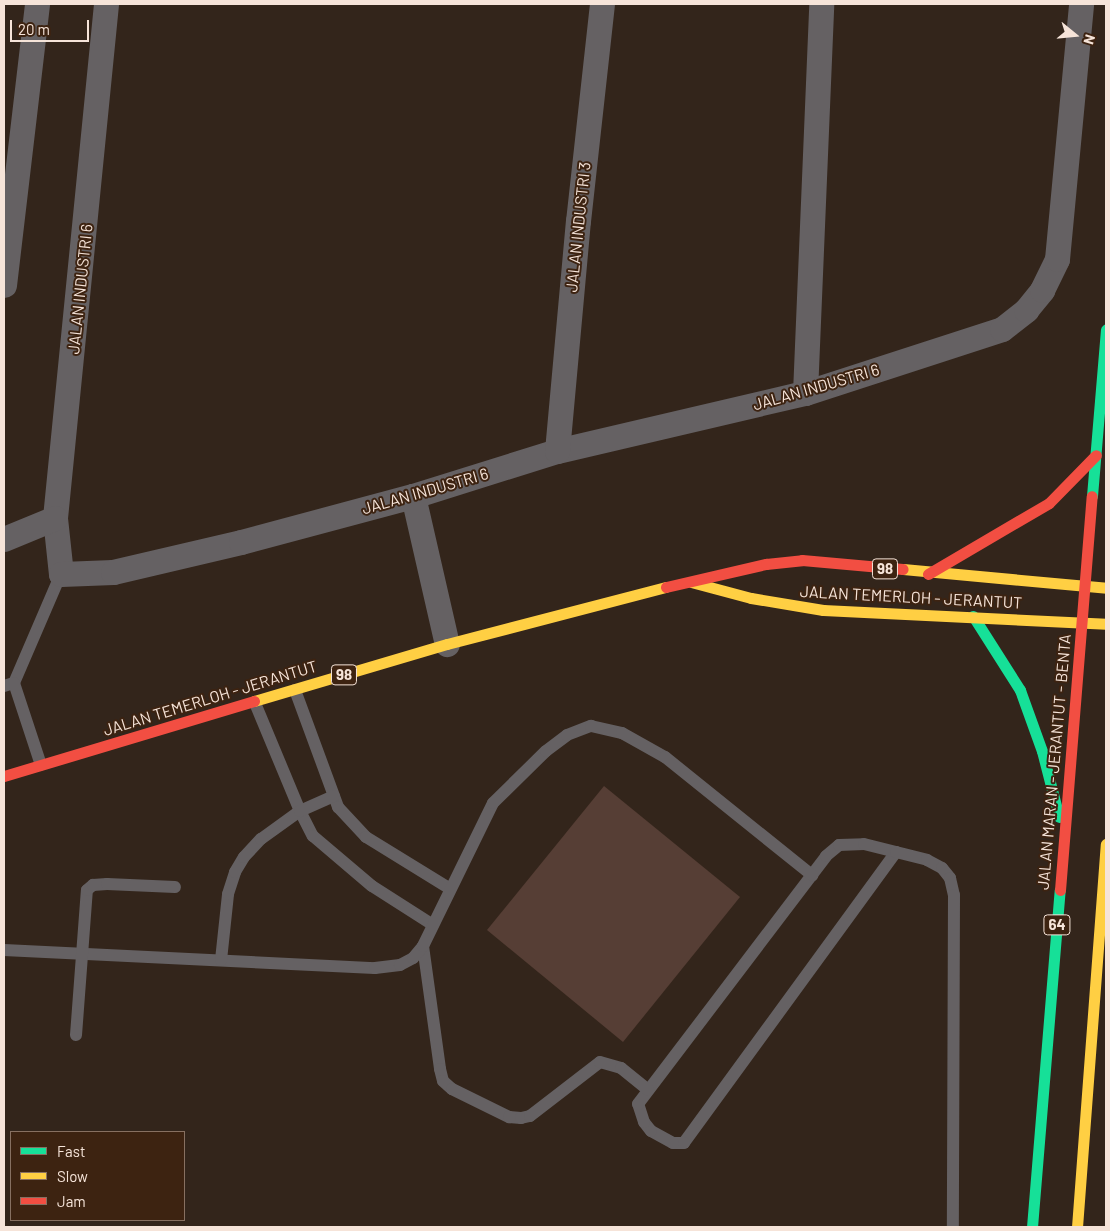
<!DOCTYPE html>
<html>
<head>
<meta charset="utf-8">
<style>
  body { margin:0 }
  #map { position:relative; width:1110px; height:1231px; overflow:hidden; background:#33251b; font-family:Barlow,sans-serif }
  div>[style] { position:absolute }
  .building>* { inset:0; background:#563e35 }
  .lane>* { height:12px; margin:-6px; padding:0 6px; transform-origin:6px; border-radius:6px; background:#656163 }
  .street>* { height:25px; margin:-12.5px; padding:0 12.5px; transform-origin:12.5px; border-radius:12.5px; background:#656163 }
  .fast>* { height:11px; margin:-5.5px; padding:0 5.5px; transform-origin:5.5px; border-radius:5.5px; background:#16e098 }
  .slow>* { height:11px; margin:-5.5px; padding:0 5.5px; transform-origin:5.5px; border-radius:5.5px; background:#ffcf43 }
  .jam>* { height:11px; margin:-5.5px; padding:0 5.5px; transform-origin:5.5px; border-radius:5.5px; background:#f24e42 }
  span { translate:-50% -50%; white-space:nowrap; text-align:center; line-height:1.15; -webkit-text-stroke:4px #3d2311; paint-order:stroke }
  .shield-label span { padding:1px 4px; background:#3d2311; border:1px solid; border-radius:4px; -webkit-text-stroke-width:0 }
  .shield-label { font-size:15px; color:#f6e4d9; font-weight:700 }
  .street-label { font-size:16px; color:#f6e4d9 }
  .frame { position:absolute; inset:0; border:5px solid #f6e4d9; pointer-events:none }
  .legend { position:absolute; left:10px; top:1131px; width:175px; height:90px; box-sizing:border-box; background:#3d2311; border:1px solid #877061; margin:0; padding:6px 9px; list-style:none; font-size:15px; color:#f6e4d9 }
  .legend li { display:flex; align-items:center; gap:10px; height:25px }
  .legend b { width:25px; border:1px solid #877061 }
  .north { position:absolute; left:1050px; top:10px; width:50px; height:50px; -webkit-text-stroke:4px #3d2311; paint-order:stroke; rotate:107deg; font-size:14px; font-weight:700; line-height:20px; text-align:center; color:#f6e4d9 }
  .north::after { content:''; display:block; margin:auto; width:18px; height:22px; background:#f6e4d9; clip-path:polygon(50% 0,100% 100%,50% 72%,0 100%) }
  .scale { position:absolute; left:10px; top:20px; width:79px; height:22px; box-sizing:border-box; border:2px solid #f6e4d9; border-top:0; padding-left:6px; font-size:15px; line-height:18px; white-space:nowrap; color:#f6e4d9; -webkit-text-stroke:4px #3d2311; paint-order:stroke }
</style>
</head>
<body>
<div id="map">
  <div class="building">
    <div style="clip-path:polygon(604px 786px,740px 897px,623px 1042px,487px 930px)"></div>
  </div>
  <div class="lane">
    <div style="left:14px;top:683px;width:119px;rotate:-66.7deg"></div>
    <div style="left:4px;top:686px;width:10px;rotate:-17deg"></div>
    <div style="left:14px;top:683px;width:86px;rotate:71.8deg"></div>
    <div style="left:295px;top:690px;width:125px;rotate:69.8deg"></div>
    <div style="left:338px;top:807px;width:41px;rotate:47deg"></div>
    <div style="left:366px;top:837px;width:97px;rotate:31.6deg"></div>
    <div style="left:255px;top:703px;width:117px;rotate:67.4deg"></div>
    <div style="left:300px;top:811px;width:28px;rotate:63deg"></div>
    <div style="left:313px;top:836px;width:77px;rotate:40.3deg"></div>
    <div style="left:372px;top:886px;width:72px;rotate:32.6deg"></div>
    <div style="left:896px;top:852px;width:360px;rotate:126.1deg"></div>
    <div style="left:684px;top:1143px;width:11px;rotate:180deg"></div>
    <div style="left:673px;top:1143px;width:25px;rotate:-151deg"></div>
    <div style="left:651px;top:1131px;width:11px;rotate:-128deg"></div>
    <div style="left:644px;top:1122px;width:19px;rotate:-108deg"></div>
    <div style="left:638px;top:1104px;width:311px;rotate:-52.8deg"></div>
    <div style="left:826px;top:856px;width:17px;rotate:-40deg"></div>
    <div style="left:839px;top:845px;width:25px;rotate:-2deg"></div>
    <div style="left:864px;top:844px;width:33px;rotate:14deg"></div>
    <div style="left:896px;top:852px;width:32px;rotate:14deg"></div>
    <div style="left:927px;top:860px;width:17px;rotate:28deg"></div>
    <div style="left:942px;top:868px;width:13px;rotate:51deg"></div>
    <div style="left:950px;top:878px;width:17px;rotate:77deg"></div>
    <div style="left:954px;top:895px;width:332px;rotate:90.2deg"></div>
    <div style="left:423px;top:946px;width:124px;rotate:82.1deg"></div>
    <div style="left:440px;top:1069px;width:12px;rotate:76deg"></div>
    <div style="left:443px;top:1081px;width:12px;rotate:42deg"></div>
    <div style="left:452px;top:1089px;width:64px;rotate:26.2deg"></div>
    <div style="left:509px;top:1117px;width:12px;rotate:5deg"></div>
    <div style="left:521px;top:1118px;width:9px;rotate:-13deg"></div>
    <div style="left:530px;top:1116px;width:88px;rotate:-37.6deg"></div>
    <div style="left:600px;top:1062px;width:22px;rotate:16deg"></div>
    <div style="left:621px;top:1068px;width:35px;rotate:39deg"></div>
    <div style="left:4px;top:950px;width:371px;rotate:2.8deg"></div>
    <div style="left:375px;top:968px;width:25px;rotate:-7deg"></div>
    <div style="left:400px;top:965px;width:15px;rotate:-28deg"></div>
    <div style="left:413px;top:958px;width:16px;rotate:-50deg"></div>
    <div style="left:423px;top:946px;width:159px;rotate:-63.9deg"></div>
    <div style="left:493px;top:803px;width:74px;rotate:-44.5deg"></div>
    <div style="left:546px;top:751px;width:26px;rotate:-37deg"></div>
    <div style="left:567px;top:735px;width:26px;rotate:-21deg"></div>
    <div style="left:591px;top:726px;width:32px;rotate:13deg"></div>
    <div style="left:622px;top:733px;width:49px;rotate:29.2deg"></div>
    <div style="left:665px;top:757px;width:189px;rotate:38.8deg"></div>
    <div style="left:221px;top:960px;width:66px;rotate:-83.9deg"></div>
    <div style="left:228px;top:894px;width:23px;rotate:-72deg"></div>
    <div style="left:235px;top:872px;width:17px;rotate:-59deg"></div>
    <div style="left:244px;top:857px;width:25px;rotate:-47deg"></div>
    <div style="left:261px;top:839px;width:48px;rotate:-35.7deg"></div>
    <div style="left:300px;top:811px;width:37px;rotate:-24deg"></div>
    <div style="left:76px;top:1035px;width:145px;rotate:-85.7deg"></div>
    <div style="left:87px;top:890px;width:8px;rotate:-40deg"></div>
    <div style="left:93px;top:885px;width:14px;rotate:-4deg"></div>
    <div style="left:107px;top:884px;width:68px;rotate:2.5deg"></div>
  </div>
  <div class="street">
    <div style="left:106px;top:4px;width:517px;rotate:95.67deg"></div>
    <div style="left:55px;top:518px;width:56px;rotate:83.9deg"></div>
    <div style="left:61px;top:574px;width:52px;rotate:-2.2deg"></div>
    <div style="left:113px;top:572px;width:131px;rotate:-13.2deg"></div>
    <div style="left:241px;top:542px;width:178px;rotate:-15deg"></div>
    <div style="left:413px;top:496px;width:151px;rotate:-17.4deg"></div>
    <div style="left:557px;top:451px;width:255px;rotate:-13.2deg"></div>
    <div style="left:805px;top:393px;width:207px;rotate:-18deg"></div>
    <div style="left:1002px;top:329px;width:31px;rotate:-38deg"></div>
    <div style="left:1026px;top:310px;width:26px;rotate:-51deg"></div>
    <div style="left:1042px;top:290px;width:34px;rotate:-64deg"></div>
    <div style="left:1057px;top:259px;width:256px;rotate:-84.6deg"></div>
    <div style="left:4px;top:285px;width:283px;rotate:-83.3deg"></div>
    <div style="left:805px;top:393px;width:389px;rotate:-87.6deg"></div>
    <div style="left:557px;top:451px;width:231px;rotate:-84.8deg"></div>
    <div style="left:578px;top:221px;width:218px;rotate:-83.7deg"></div>
    <div style="left:413px;top:496px;width:152px;rotate:77.1deg"></div>
    <div style="left:4px;top:539px;width:55px;rotate:-22.4deg"></div>
  </div>
  <div class="fast">
    <div style="left:1092px;top:496px;width:167px;rotate:-85.2deg"></div>
    <div style="left:973px;top:616px;width:88px;rotate:57.6deg"></div>
    <div style="left:1020px;top:690px;width:65px;rotate:70.2deg"></div>
    <div style="left:1042px;top:751px;width:68px;rotate:75.6deg"></div>
    <div style="left:1032px;top:1227px;width:338px;rotate:-85.3deg"></div>
  </div>
  <div class="slow">
    <div style="left:903px;top:569px;width:204px;rotate:5.3deg"></div>
    <div style="left:691px;top:582px;width:62px;rotate:14.9deg"></div>
    <div style="left:751px;top:598px;width:73px;rotate:9.5deg"></div>
    <div style="left:823px;top:610px;width:283px;rotate:2.8deg"></div>
    <div style="left:254px;top:701px;width:201px;rotate:-16.5deg"></div>
    <div style="left:447px;top:644px;width:226px;rotate:-14.6deg"></div>
    <div style="left:1077px;top:1227px;width:384px;rotate:-85.7deg"></div>
  </div>
  <div class="jam">
    <div style="left:928px;top:574px;width:140px;rotate:-30.4deg"></div>
    <div style="left:1049px;top:503px;width:67px;rotate:-45.6deg"></div>
    <div style="left:666px;top:587px;width:103px;rotate:-13deg"></div>
    <div style="left:766px;top:564px;width:36px;rotate:-6deg"></div>
    <div style="left:802px;top:560px;width:101px;rotate:5.1deg"></div>
    <div style="left:4px;top:776px;width:261px;rotate:-16.7deg"></div>
    <div style="left:1060px;top:890px;width:395px;rotate:-85.4deg"></div>
  </div>
  <div class="shield-label">
    <span style="left:885px;top:569px">98</span>
    <span style="left:344px;top:675px">98</span>
    <span style="left:1057px;top:925px">64</span>
  </div>
  <div class="street-label">
    <span style="left:578px;top:227px;rotate:-84deg">JALAN INDUSTRI 3</span>
    <span style="left:80px;top:289px;rotate:-84deg">JALAN INDUSTRI 6</span>
    <span style="left:816px;top:387px;rotate:-16deg">JALAN INDUSTRI 6</span>
    <span style="left:425px;top:491px;rotate:-16deg">JALAN INDUSTRI 6</span>
    <span style="left:911px;top:597px;rotate:3deg">JALAN TEMERLOH - JERANTUT</span>
    <span style="left:210px;top:698px;rotate:-17deg">JALAN TEMERLOH - JERANTUT</span>
    <span style="left:1054px;top:762px;rotate:-85deg">JALAN MARAN - JERANTUT - BENTA</span>
  </div>
  <div class="frame"></div>
  <ul class="legend">
  <li><b style="height:6px;background:#16e098"></b>Fast</li>
  <li><b style="height:6px;background:#ffcf43"></b>Slow</li>
  <li><b style="height:6px;background:#f24e42"></b>Jam</li>
  </ul>
  <div class="north">N</div>
  <div class="scale">20 m</div>
</div>
</body>
</html>
